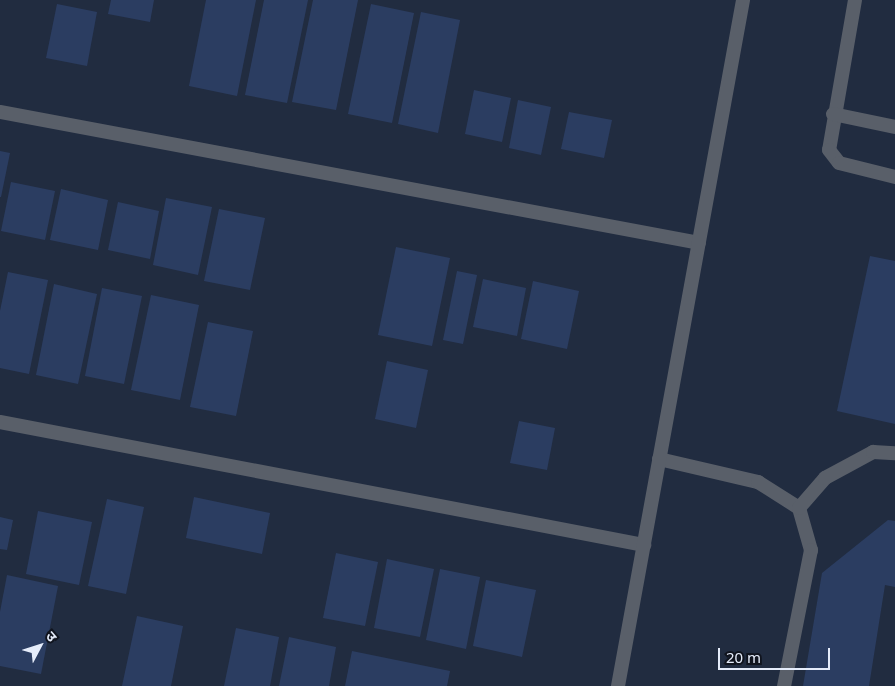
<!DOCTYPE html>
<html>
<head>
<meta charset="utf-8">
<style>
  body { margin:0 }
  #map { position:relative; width:895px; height:686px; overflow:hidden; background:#212c40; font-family:"Noto Sans","Noto Sans Devanagari",sans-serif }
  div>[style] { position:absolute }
  .building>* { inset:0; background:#2b3d61 }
  .service>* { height:14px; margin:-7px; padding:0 7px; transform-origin:7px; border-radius:7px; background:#595f69 }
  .minor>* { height:14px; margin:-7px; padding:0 7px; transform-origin:7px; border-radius:7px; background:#595f69 }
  span { translate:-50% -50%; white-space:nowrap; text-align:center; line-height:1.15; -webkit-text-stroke:4px #10141e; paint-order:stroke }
  .north { position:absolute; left:15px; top:621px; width:50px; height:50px; -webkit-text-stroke:4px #10141e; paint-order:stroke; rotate:50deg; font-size:14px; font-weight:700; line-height:20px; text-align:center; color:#e5ecfa }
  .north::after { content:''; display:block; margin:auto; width:18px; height:22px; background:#e5ecfa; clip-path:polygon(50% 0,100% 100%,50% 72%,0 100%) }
  .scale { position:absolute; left:718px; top:648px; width:112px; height:22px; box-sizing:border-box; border:2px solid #e5ecfa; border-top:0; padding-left:6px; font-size:15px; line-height:18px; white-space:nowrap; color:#e5ecfa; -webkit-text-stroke:4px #10141e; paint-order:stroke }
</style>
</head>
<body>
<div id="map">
  <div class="building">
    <div style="clip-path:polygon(111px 0,154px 0,150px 22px,108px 14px)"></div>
    <div style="clip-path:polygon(206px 0,256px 0,237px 96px,189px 86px)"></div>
    <div style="clip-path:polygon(264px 0,308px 0,287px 103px,245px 95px)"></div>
    <div style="clip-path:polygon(313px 0,358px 0,336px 110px,292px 102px)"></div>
    <div style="clip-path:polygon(57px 4px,97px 12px,87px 66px,46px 58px)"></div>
    <div style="clip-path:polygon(371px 4px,414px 13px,392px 123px,348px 114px)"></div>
    <div style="clip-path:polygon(421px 12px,460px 20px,438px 133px,398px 124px)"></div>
    <div style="clip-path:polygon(474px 90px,511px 98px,502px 142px,465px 134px)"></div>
    <div style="clip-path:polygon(518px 100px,551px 107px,541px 155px,509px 148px)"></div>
    <div style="clip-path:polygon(569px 112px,612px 120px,604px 158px,561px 149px)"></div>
    <div style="clip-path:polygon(0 151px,10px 153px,1px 197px,0 197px)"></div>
    <div style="clip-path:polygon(11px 182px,55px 191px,45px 240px,1px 231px)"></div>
    <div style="clip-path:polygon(61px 189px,108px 200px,98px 250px,50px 240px)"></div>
    <div style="clip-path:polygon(166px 198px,212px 207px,198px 275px,153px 265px)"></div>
    <div style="clip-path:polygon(118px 202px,159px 211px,150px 259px,108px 250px)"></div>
    <div style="clip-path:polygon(219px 209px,265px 218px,250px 290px,204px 281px)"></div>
    <div style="clip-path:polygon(396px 247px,450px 258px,432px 346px,378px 335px)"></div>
    <div style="clip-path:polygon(870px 256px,895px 261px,895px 424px,837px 411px)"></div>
    <div style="clip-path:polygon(457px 271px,477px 275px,463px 344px,443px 340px)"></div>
    <div style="clip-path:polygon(8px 272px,48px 280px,29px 374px,0 368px,0 311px)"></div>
    <div style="clip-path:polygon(483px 279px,526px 288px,517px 336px,473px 327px)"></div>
    <div style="clip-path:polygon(533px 281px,579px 291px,567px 349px,521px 339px)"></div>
    <div style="clip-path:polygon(54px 284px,97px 294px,78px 384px,36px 375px)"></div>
    <div style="clip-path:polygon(102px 288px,142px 296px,124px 384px,85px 376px)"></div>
    <div style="clip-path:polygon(151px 295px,199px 305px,180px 400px,131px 390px)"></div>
    <div style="clip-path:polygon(208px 322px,253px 331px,236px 416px,190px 407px)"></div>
    <div style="clip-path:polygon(387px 361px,428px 370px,416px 428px,375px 419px)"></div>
    <div style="clip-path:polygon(519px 421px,555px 428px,547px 470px,510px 463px)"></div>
    <div style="clip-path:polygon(194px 497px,270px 513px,262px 554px,186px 538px)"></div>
    <div style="clip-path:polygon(107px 499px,144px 507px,126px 594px,88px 586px)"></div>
    <div style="clip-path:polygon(38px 511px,92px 522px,79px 585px,26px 574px)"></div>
    <div style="clip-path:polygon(0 517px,13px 520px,7px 550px,0 549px)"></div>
    <div style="clip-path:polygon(888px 520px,895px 521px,895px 587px,885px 585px,869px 686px,803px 686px,822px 573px)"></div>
    <div style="clip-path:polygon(336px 553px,378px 562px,365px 626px,323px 618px)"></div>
    <div style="clip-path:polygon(387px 559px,434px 569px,420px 637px,374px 628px)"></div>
    <div style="clip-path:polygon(440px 569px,480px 577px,466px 649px,426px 640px)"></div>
    <div style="clip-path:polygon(7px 575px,58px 586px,41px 674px,0 666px,0 612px)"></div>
    <div style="clip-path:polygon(486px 580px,536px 590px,522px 657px,473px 646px)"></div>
    <div style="clip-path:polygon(137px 616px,183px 626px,171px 686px,122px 686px)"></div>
    <div style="clip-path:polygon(236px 628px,279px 637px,270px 686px,224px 686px)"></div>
    <div style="clip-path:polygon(289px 637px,336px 647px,329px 686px,279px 686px)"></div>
    <div style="clip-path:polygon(352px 651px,450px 671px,447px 686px,345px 686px)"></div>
  </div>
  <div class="service">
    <div style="left:659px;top:459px;width:102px;rotate:13.1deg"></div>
    <div style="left:758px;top:482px;width:49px;rotate:32.4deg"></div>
    <div style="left:799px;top:508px;width:44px;rotate:74.1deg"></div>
    <div style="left:811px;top:550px;width:139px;rotate:101.2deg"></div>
    <div style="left:799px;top:508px;width:40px;rotate:-49deg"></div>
    <div style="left:825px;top:478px;width:55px;rotate:-28.4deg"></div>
    <div style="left:873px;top:452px;width:22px;rotate:3deg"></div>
  </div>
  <div class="minor">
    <div style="left:855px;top:0;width:152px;rotate:99.8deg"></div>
    <div style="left:829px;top:150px;width:16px;rotate:52deg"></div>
    <div style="left:839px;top:163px;width:58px;rotate:14deg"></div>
    <div style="left:0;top:112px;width:711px;rotate:10.61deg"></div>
    <div style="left:833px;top:114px;width:63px;rotate:11.8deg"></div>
    <div style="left:0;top:422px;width:656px;rotate:10.81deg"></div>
    <div style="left:618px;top:686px;width:697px;rotate:-79.67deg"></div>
  </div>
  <div class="north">उ</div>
  <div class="scale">20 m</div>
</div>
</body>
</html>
